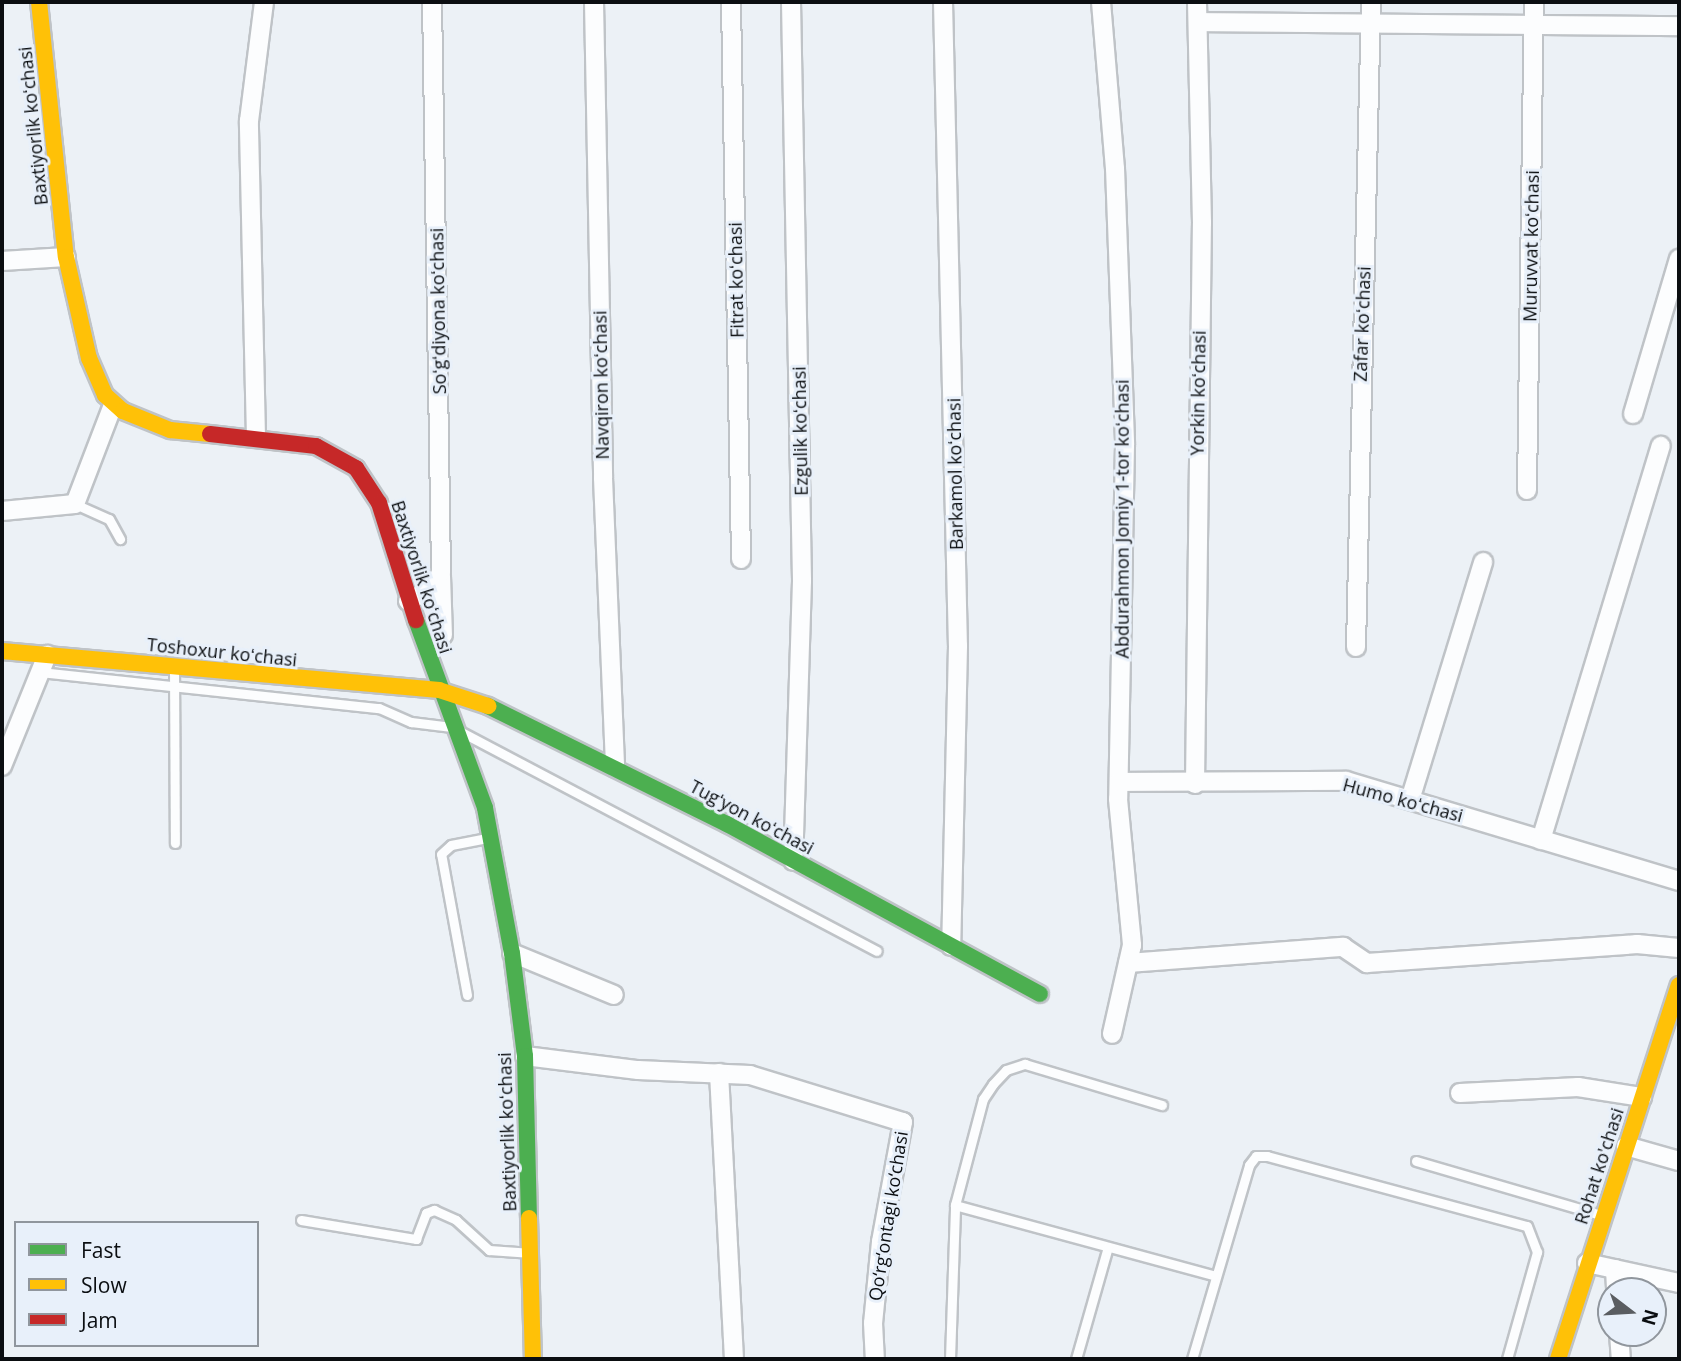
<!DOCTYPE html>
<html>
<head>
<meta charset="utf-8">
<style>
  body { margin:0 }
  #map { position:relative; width:1681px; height:1361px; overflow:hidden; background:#ecf1f6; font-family:"Open Sans",sans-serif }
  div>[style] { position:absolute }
  .roads { filter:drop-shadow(2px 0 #bfc3c7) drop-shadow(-2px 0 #bfc3c7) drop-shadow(0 2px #bfc3c7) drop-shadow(0 -2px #bfc3c7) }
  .lane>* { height:9px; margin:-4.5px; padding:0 4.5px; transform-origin:4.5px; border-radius:4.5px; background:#fcfdfe }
  .street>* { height:18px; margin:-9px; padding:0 9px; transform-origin:9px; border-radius:9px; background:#fcfdfe }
  .fast>* { height:16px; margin:-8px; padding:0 8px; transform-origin:8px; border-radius:8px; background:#4caf50 }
  .slow>* { height:16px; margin:-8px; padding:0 8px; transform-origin:8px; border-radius:8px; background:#ffc107 }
  .jam>* { height:16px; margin:-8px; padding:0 8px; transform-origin:8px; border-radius:8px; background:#c62828 }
  span { translate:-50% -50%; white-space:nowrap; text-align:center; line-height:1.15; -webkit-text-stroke:6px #e8f0fa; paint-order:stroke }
  .street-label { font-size:18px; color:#0b0e11 }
  .frame { position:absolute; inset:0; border:4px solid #0b0e11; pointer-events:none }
  .legend { position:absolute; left:14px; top:1221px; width:245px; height:126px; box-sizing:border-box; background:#e8f0fa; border:2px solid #90969d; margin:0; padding:9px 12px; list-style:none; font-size:21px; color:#0b0e11 }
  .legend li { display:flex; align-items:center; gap:14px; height:35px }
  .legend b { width:35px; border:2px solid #90969d }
  .north { position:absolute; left:1597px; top:1277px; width:70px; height:70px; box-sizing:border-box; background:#e8f0fa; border:2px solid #90969d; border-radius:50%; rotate:107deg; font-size:19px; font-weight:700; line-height:28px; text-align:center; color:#0b0e11 }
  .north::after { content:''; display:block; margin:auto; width:24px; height:32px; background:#5a5d61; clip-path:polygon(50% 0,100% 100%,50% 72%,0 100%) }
</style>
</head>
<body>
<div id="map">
  <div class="roads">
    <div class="lane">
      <div style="left:75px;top:504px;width:37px;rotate:24deg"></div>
      <div style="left:109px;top:519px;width:23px;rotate:61deg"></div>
      <div style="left:174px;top:668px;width:175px;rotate:89.7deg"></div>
      <div style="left:40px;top:672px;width:341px;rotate:6.1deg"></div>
      <div style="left:379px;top:708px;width:35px;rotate:24deg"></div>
      <div style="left:411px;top:722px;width:41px;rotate:7deg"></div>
      <div style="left:452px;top:727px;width:480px;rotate:27.8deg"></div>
      <div style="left:467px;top:995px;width:143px;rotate:-100.4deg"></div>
      <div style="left:441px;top:854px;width:13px;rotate:-42deg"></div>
      <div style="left:451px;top:845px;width:38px;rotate:-11deg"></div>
      <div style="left:1416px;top:1161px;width:193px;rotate:16.3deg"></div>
      <div style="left:955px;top:1205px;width:270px;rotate:15.2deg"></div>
      <div style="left:301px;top:1220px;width:117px;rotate:9.4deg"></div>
      <div style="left:416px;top:1239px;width:28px;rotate:-69deg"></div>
      <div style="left:426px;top:1213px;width:9px;rotate:-21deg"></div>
      <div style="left:434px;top:1210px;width:24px;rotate:24deg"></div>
      <div style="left:456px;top:1220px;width:45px;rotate:42.3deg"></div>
      <div style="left:489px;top:1250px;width:39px;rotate:4deg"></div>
      <div style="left:950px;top:1359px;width:154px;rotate:-88.1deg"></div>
      <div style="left:955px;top:1205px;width:110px;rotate:-75.2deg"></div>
      <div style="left:983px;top:1099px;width:18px;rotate:-56deg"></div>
      <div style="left:993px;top:1084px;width:19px;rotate:-47deg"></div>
      <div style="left:1006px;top:1070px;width:20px;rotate:-18deg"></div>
      <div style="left:1025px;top:1064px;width:143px;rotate:16.7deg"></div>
      <div style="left:1076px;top:1359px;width:116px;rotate:-74.1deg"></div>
      <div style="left:1192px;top:1359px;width:202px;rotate:-73.6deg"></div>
      <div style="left:1249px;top:1165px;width:11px;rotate:-52deg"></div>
      <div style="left:1256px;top:1156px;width:11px"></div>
      <div style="left:1267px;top:1156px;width:269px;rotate:15.1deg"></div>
      <div style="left:1527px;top:1226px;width:28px;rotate:69deg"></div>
      <div style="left:1537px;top:1252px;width:111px;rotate:105.7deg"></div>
    </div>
    <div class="street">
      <div style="left:594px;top:2px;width:476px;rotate:88.9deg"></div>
      <div style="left:603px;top:478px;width:290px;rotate:87.6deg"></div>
      <div style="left:731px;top:2px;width:557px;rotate:88.97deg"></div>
      <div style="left:791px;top:2px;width:579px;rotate:88.91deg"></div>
      <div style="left:802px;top:581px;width:280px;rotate:91.8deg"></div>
      <div style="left:943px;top:2px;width:644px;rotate:88.67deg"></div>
      <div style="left:958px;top:646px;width:300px;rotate:91.3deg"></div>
      <div style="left:1101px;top:2px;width:167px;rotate:85.2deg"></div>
      <div style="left:1115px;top:168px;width:277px;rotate:87.9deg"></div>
      <div style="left:1125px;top:445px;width:354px;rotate:91.1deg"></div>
      <div style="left:1118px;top:799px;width:147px;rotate:84.5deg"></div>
      <div style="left:1132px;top:945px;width:91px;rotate:102.7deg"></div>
      <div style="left:1198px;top:22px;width:481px;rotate:0.5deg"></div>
      <div style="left:2px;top:261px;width:64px;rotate:-3.6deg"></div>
      <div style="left:1633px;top:414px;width:162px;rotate:-73.5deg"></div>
      <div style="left:256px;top:437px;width:316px;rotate:-91.3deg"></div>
      <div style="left:249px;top:121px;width:120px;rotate:-82.8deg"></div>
      <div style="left:1527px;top:490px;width:488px;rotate:-89.2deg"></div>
      <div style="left:2px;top:511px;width:73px;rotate:-5.5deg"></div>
      <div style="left:75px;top:504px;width:106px;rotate:-69deg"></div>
      <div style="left:441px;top:576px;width:59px;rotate:88.1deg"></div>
      <div style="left:408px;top:601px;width:29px;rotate:-27deg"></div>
      <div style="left:434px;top:588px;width:17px;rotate:-66deg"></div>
      <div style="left:441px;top:572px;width:570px;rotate:-90.9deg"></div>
      <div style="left:1356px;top:647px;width:645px;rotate:-88.67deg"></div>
      <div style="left:2px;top:766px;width:120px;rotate:-67.9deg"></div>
      <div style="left:1119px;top:782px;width:227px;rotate:-0.3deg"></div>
      <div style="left:1346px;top:781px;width:348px;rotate:16.7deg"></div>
      <div style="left:1195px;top:784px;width:561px;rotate:-89.29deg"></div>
      <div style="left:1202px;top:223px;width:221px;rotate:-91.3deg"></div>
      <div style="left:1410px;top:800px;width:249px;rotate:-72.9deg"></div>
      <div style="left:1541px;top:840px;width:412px;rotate:-73.1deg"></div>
      <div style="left:512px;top:953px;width:110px;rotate:22.4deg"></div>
      <div style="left:1128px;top:963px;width:216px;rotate:-4.3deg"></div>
      <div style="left:1343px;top:947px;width:29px;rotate:34deg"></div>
      <div style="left:1367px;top:963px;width:271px;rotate:-4deg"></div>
      <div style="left:1637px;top:944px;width:42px;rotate:5.4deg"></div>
      <div style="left:525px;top:1056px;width:114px;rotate:7.1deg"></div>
      <div style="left:638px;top:1070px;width:112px;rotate:2.6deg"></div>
      <div style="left:750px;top:1075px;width:160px;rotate:17.1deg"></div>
      <div style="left:903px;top:1122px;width:122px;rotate:100.4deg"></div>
      <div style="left:881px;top:1242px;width:81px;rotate:95.6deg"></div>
      <div style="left:873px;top:1323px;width:36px;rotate:87deg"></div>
      <div style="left:719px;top:1073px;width:286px;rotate:87deg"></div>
      <div style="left:1460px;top:1093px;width:118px;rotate:-2.9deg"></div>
      <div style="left:1578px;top:1087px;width:65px;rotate:8.9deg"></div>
      <div style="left:1626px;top:1146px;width:55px;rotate:15.8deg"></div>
      <div style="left:1587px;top:1263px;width:94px;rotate:12.3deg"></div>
      <div style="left:1615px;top:1269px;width:22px;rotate:87deg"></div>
      <div style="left:1619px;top:1333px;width:26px;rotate:86deg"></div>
    </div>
    <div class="fast">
      <div style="left:416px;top:620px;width:200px;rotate:69.8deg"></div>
      <div style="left:485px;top:808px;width:147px;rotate:79.5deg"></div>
      <div style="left:512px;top:953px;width:104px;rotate:82.8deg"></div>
      <div style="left:525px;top:1056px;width:162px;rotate:88.6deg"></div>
      <div style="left:488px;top:706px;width:267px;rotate:26.3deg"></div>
      <div style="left:727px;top:824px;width:356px;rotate:28.5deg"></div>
    </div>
    <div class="slow">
      <div style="left:39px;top:2px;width:256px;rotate:84deg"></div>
      <div style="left:66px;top:257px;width:104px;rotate:77.2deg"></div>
      <div style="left:89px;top:358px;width:40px;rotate:66.6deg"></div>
      <div style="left:105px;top:395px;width:24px;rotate:42deg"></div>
      <div style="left:123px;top:411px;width:51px;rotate:22deg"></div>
      <div style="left:170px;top:430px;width:40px;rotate:5.7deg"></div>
      <div style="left:2px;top:651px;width:439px;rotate:5.1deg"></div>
      <div style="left:439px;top:690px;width:52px;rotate:18.1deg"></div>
      <div style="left:529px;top:1218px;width:141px;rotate:88.4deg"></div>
      <div style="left:1558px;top:1359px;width:393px;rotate:-72.1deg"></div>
    </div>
    <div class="jam">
      <div style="left:210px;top:434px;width:107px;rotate:6.5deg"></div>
      <div style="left:316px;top:446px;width:46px;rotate:28.8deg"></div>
      <div style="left:356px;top:468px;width:42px;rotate:56.7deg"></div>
      <div style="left:379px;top:503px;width:123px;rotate:72.5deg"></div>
    </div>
  </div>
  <div class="street-label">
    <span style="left:33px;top:126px;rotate:-96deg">Baxtiyorlik koʻchasi</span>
    <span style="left:1531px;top:246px;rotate:-89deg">Muruvvat koʻchasi</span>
    <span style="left:736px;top:280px;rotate:-91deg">Fitrat koʻchasi</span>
    <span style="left:438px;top:311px;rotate:-91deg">Soʻgʻdiyona koʻchasi</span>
    <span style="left:1362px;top:324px;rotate:-88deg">Zafar koʻchasi</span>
    <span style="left:601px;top:385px;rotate:-91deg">Navqiron koʻchasi</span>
    <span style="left:1198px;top:393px;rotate:-89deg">Yorkin koʻchasi</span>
    <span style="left:800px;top:431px;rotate:-91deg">Ezgulik koʻchasi</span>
    <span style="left:955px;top:474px;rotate:-91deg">Barkamol koʻchasi</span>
    <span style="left:1122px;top:519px;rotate:-90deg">Abdurahmon Jomiy 1-tor koʻchasi</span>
    <span style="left:422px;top:577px;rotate:72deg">Baxtiyorlik koʻchasi</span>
    <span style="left:222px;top:652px;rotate:6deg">Toshoxur koʻchasi</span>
    <span style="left:1403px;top:800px;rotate:15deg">Humo koʻchasi</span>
    <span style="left:752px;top:817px;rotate:28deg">Tugʻyon koʻchasi</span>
    <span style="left:507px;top:1132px;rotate:-92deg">Baxtiyorlik koʻchasi</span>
    <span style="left:1599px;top:1166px;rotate:-72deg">Rohat ko'chasi</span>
    <span style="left:888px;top:1216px;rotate:-81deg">Qo‘rg‘ontagi ko‘chasi</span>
  </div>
  <div class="frame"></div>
  <ul class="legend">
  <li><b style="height:9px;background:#4caf50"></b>Fast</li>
  <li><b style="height:9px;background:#ffc107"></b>Slow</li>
  <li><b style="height:9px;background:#c62828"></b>Jam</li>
  </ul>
  <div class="north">N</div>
</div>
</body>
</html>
